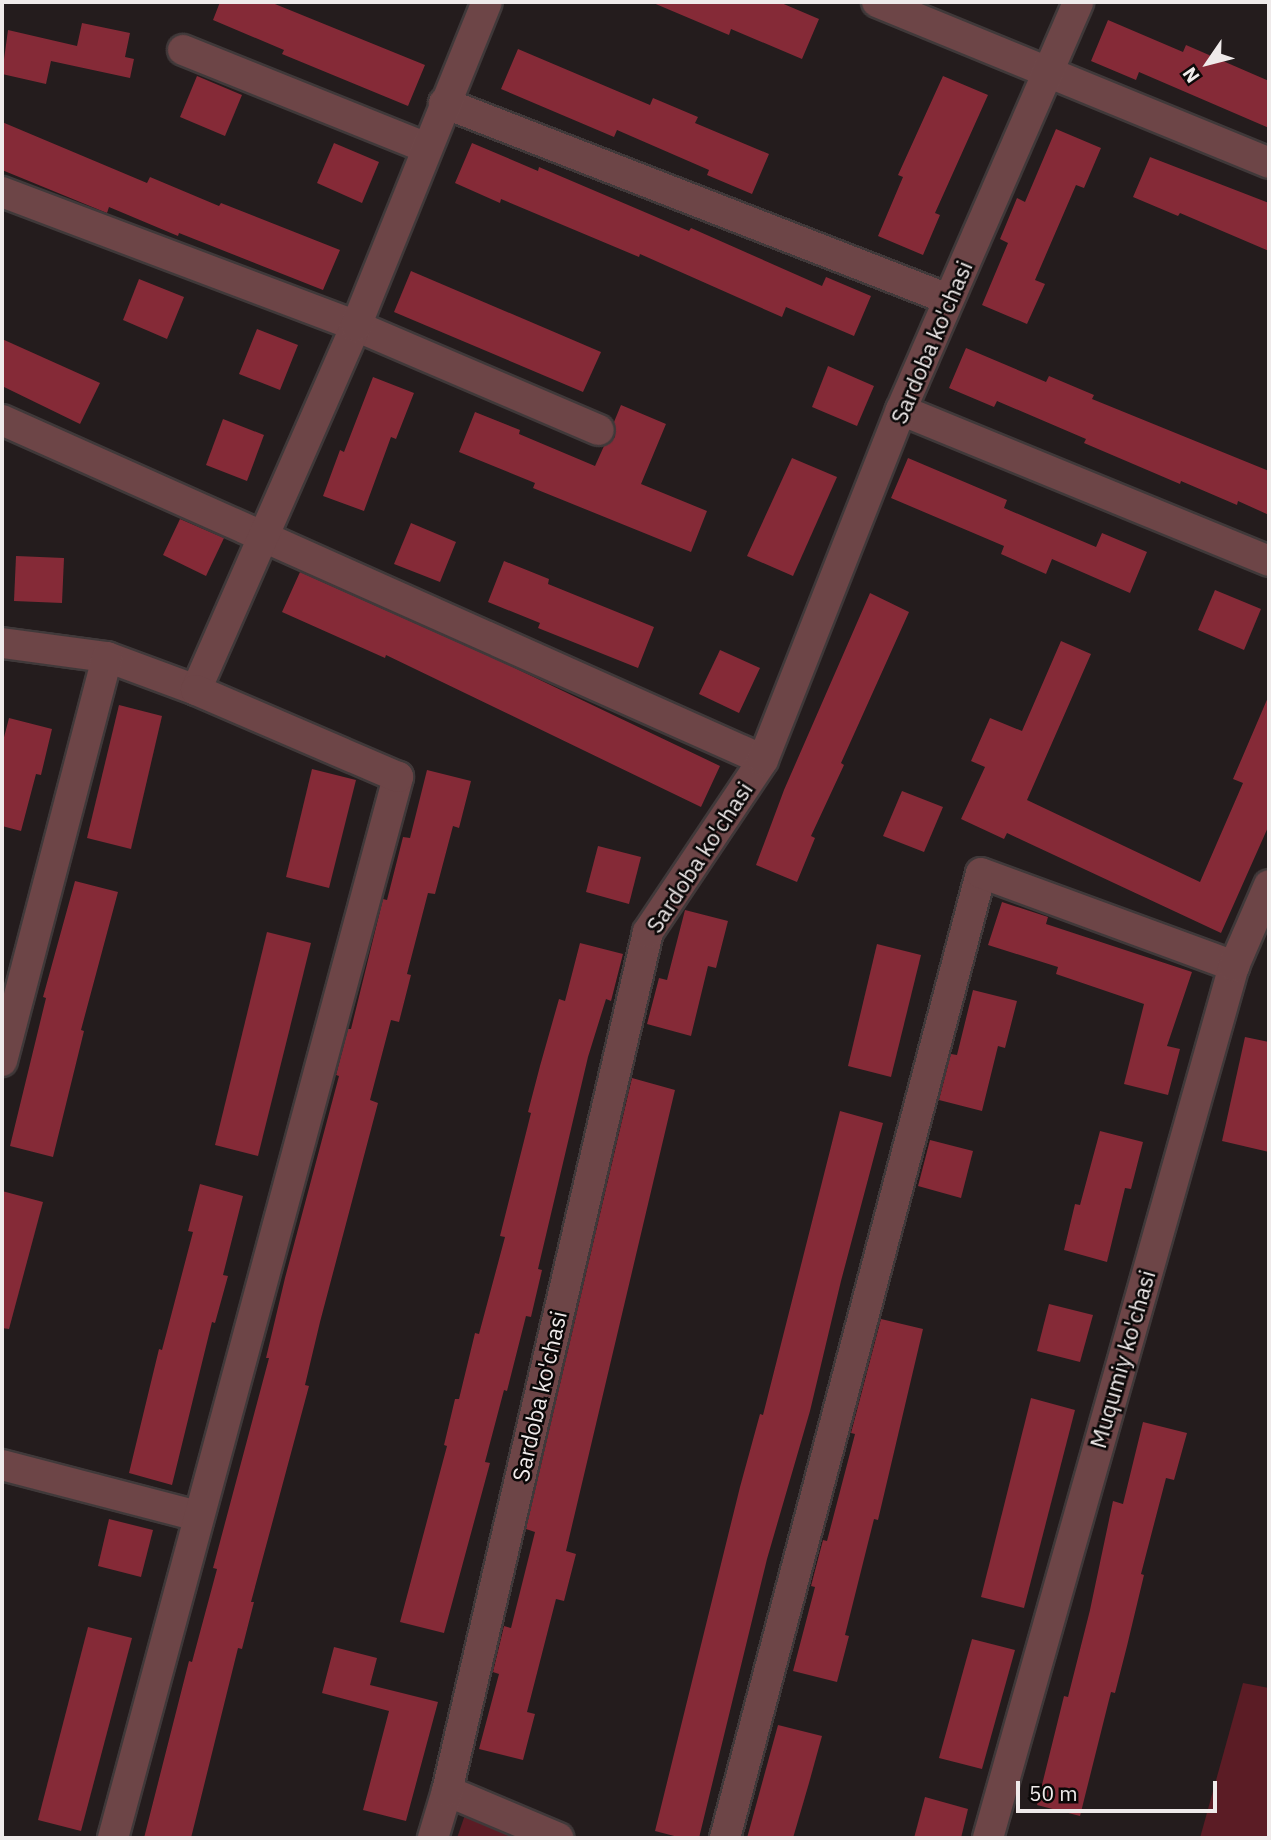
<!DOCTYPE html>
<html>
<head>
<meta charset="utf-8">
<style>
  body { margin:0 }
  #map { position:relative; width:1271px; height:1840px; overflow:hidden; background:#241c1d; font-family:"IBM Plex Sans",sans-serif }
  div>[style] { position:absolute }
  .green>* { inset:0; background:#5b1c25 }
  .building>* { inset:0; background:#852a37 }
  .roads { filter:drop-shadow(2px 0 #40393a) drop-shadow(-2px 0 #40393a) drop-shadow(0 2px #40393a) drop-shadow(0 -2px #40393a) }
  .street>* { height:30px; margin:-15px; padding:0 15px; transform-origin:15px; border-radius:15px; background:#6d4547 }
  span { translate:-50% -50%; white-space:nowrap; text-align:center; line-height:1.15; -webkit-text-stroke:5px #0b0808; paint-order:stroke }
  .street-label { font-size:23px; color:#efeaea }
  .frame { position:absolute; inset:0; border:4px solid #efeaea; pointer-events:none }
  .north { position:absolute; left:1173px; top:28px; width:70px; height:70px; -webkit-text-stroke:5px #0b0808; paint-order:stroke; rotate:235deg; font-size:19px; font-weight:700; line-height:28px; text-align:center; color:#efeaea }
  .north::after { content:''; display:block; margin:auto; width:24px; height:32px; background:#efeaea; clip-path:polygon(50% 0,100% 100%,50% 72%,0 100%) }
  .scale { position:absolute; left:1016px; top:1781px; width:201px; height:32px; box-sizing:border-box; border:4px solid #efeaea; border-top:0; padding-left:9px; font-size:21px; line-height:24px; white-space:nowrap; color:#efeaea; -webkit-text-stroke:5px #0b0808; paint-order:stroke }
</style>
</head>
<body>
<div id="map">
  <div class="green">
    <div style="clip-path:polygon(1243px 1683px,1269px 1688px,1269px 1838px,1200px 1838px)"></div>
    <div style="clip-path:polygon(467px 1809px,536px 1838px,457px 1838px)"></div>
  </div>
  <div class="building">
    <div style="clip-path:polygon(220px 2px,270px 2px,425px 65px,408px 106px,282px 54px,284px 50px,213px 20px)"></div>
    <div style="clip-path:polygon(651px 2px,779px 2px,819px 19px,802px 59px,731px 29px,729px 35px)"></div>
    <div style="clip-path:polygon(1108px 20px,1183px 52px,1186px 45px,1269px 81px,1269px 128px,1139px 72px,1136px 80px,1091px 61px)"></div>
    <div style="clip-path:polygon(82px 23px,130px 33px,125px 57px,134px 59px,130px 78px,51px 61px,46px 84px,2px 74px,8px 30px,77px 46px)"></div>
    <div style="clip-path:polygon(518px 49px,650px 105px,653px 98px,698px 117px,695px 123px,769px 154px,752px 194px,707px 175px,709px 170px,617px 130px,614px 137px,501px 89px)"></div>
    <div style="clip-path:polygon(197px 76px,242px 95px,225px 136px,180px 117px)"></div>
    <div style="clip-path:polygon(943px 76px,988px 95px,935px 213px,940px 215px,923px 255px,878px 236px,903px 177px,898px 175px)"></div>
    <div style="clip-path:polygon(2px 122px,147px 183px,150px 177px,219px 206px,221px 203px,340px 250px,323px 290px,179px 233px,178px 236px,109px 207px,107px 213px,2px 170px)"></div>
    <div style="clip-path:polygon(1056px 129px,1101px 148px,1084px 188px,1076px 185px,1035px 280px,1045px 284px,1027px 324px,982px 305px,1008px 243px,1000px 239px,1017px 198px,1025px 202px)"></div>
    <div style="clip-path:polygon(334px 143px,379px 162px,362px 203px,317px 183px)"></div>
    <div style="clip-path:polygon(472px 143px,538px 171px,539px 167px,689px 231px,691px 228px,822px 286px,826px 277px,871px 296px,854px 336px,786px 307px,782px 317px,640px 254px,639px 257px,501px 199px,500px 203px,455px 183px)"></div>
    <div style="clip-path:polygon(1150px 157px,1269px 203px,1269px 251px,1180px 213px,1178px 216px,1133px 197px)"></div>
    <div style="clip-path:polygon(411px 271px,601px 352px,583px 392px,394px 312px)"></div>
    <div style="clip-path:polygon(139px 279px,184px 297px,167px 339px,123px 320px)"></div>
    <div style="clip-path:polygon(257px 329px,298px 345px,280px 390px,239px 374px)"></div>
    <div style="clip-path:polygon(2px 339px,100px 383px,80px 424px,2px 386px)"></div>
    <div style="clip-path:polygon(966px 348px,1046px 382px,1049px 376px,1094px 395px,1092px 399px,1269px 471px,1269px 515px,1238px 501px,1237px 505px,1181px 481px,1180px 484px,1084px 443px,1086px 439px,997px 401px,994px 407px,949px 388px)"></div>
    <div style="clip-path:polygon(828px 366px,874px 386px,857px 426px,812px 407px)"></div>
    <div style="clip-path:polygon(373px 377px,414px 393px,396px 439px,391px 437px,364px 511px,323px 496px,340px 450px,344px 452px)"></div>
    <div style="clip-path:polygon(621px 405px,666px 424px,641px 484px,707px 511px,691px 552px,533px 488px,535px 483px,459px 452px,475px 412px,520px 430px,519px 434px,595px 466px,604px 446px,615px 437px,614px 422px)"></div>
    <div style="clip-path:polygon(223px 419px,264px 435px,247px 481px,206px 465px)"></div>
    <div style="clip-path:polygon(792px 458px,837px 477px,793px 576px,747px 556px)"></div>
    <div style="clip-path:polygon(908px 458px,1007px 500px,1004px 508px,1096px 547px,1102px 533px,1147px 552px,1130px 593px,1052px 559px,1046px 574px,1001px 554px,1004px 546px,891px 498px)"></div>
    <div style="clip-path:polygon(180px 519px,224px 538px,206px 576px,163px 555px)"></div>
    <div style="clip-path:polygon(411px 523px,456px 542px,440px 582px,394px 564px)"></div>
    <div style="clip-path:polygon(16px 556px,64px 558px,62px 603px,14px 601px)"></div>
    <div style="clip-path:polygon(504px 561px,549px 579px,548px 584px,654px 627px,638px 668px,538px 628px,540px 623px,488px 602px)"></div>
    <div style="clip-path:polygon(300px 572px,502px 662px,720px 766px,701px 807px,386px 655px,385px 658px,282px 612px)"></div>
    <div style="clip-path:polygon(1215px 590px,1261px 609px,1244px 650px,1198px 630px)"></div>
    <div style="clip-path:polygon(870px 593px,909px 612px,841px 763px,844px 765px,811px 836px,815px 838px,797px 882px,756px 865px,784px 790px)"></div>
    <div style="clip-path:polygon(1061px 641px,1091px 654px,1027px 800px,1200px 882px,1243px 783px,1233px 779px,1269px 695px,1269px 825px,1221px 933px,1007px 833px,1004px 839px,961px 819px,985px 767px,971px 761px,990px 718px,1022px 731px)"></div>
    <div style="clip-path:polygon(720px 650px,760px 668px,739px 713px,699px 694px)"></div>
    <div style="clip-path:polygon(119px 705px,162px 716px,131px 849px,87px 838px)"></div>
    <div style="clip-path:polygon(9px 718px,52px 729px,41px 775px,36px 774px,21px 831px,2px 826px,2px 745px)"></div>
    <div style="clip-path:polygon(312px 769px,356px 780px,329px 888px,286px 877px)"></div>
    <div style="clip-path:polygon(427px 770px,471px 781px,459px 828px,453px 826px,435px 894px,428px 893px,407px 974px,411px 975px,399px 1022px,391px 1020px,370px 1100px,378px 1103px,320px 1322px,305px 1385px,309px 1386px,251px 1602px,254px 1602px,242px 1649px,238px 1648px,191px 1838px,144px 1838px,189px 1661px,192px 1662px,217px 1569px,213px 1568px,269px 1358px,266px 1358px,285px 1278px,339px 1076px,336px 1075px,348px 1029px,351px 1029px,383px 899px,387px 900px,403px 837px,410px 838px)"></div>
    <div style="clip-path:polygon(902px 791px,943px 807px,924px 852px,883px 836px)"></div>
    <div style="clip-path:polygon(598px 846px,641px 857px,629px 904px,586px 892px)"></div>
    <div style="clip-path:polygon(75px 881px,118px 892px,81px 1030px,84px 1031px,53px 1157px,10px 1146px,46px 998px,43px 997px)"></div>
    <div style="clip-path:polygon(1002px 902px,1048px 917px,1046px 924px,1192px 972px,1167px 1046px,1180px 1049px,1168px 1095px,1124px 1084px,1144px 1004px,1056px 974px,1058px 967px,988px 945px)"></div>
    <div style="clip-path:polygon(685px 910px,728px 921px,716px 968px,708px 966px,691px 1036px,647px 1024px,659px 978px,667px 980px)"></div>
    <div style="clip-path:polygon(267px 932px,311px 943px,258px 1156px,215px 1145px)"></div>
    <div style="clip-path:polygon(580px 943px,623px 954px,611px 1001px,606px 999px,588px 1057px,538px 1269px,542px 1270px,531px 1317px,526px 1316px,507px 1391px,504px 1390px,485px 1462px,490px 1463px,444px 1633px,400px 1622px,447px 1446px,444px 1445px,455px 1399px,459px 1399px,475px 1333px,479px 1334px,505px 1237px,500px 1236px,531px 1113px,528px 1112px,540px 1066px,559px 999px,565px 1001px)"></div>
    <div style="clip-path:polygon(877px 944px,921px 955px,891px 1077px,848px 1066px)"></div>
    <div style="clip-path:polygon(973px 990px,1017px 1001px,1005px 1048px,998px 1046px,982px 1111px,939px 1100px,951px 1054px,957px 1055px)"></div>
    <div style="clip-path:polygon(1245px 1037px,1269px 1042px,1269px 1152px,1222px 1141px)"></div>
    <div style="clip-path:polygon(632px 1078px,675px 1090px,566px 1551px,576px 1554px,564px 1601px,556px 1599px,527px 1712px,535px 1714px,523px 1760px,479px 1749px,499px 1674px,493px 1672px,504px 1626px,511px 1628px,535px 1532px,526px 1529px)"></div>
    <div style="clip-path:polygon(840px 1111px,883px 1123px,841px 1281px,810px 1411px,767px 1559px,699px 1838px,682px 1838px,655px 1831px,740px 1487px,760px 1414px,763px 1415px)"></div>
    <div style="clip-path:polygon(1100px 1131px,1143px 1142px,1131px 1189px,1125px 1188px,1107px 1262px,1064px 1250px,1075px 1204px,1080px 1205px)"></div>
    <div style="clip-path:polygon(930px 1140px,973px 1151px,961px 1198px,918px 1186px)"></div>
    <div style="clip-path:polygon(200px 1184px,243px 1196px,223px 1275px,228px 1276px,215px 1323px,212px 1322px,172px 1485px,129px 1473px,159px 1349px,162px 1350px,193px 1232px,188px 1231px)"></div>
    <div style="clip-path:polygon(2px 1191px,43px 1202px,9px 1329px,2px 1328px)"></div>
    <div style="clip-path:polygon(1049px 1304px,1093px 1315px,1080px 1362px,1037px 1351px)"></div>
    <div style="clip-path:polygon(881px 1319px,923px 1329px,878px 1520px,874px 1519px,845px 1635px,849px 1636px,837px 1682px,793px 1671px,815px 1587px,811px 1586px,823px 1540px,827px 1541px,855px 1434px,851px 1433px)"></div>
    <div style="clip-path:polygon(1031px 1398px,1075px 1410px,1024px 1608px,981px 1597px)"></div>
    <div style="clip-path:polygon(1143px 1422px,1187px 1433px,1174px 1480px,1166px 1478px,1141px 1574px,1144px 1575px,1127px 1646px,1115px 1693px,1111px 1692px,1080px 1816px,1037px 1805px,1064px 1696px,1068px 1697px,1090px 1610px,1113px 1501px,1123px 1504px)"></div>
    <div style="clip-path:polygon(109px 1519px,153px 1530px,141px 1577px,98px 1566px)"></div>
    <div style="clip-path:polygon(88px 1627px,132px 1638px,81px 1831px,38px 1820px)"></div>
    <div style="clip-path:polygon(972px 1639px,1015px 1650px,982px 1769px,939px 1758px)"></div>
    <div style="clip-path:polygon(334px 1647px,377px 1658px,370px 1685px,438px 1702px,406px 1821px,363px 1810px,389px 1711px,322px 1693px)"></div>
    <div style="clip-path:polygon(778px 1725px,822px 1736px,809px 1783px,793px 1838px,747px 1838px)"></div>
    <div style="clip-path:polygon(925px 1797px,968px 1809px,961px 1838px,914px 1838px)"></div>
  </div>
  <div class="roads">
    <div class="street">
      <div style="left:877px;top:2px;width:424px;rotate:22.3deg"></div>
      <div style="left:183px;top:50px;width:263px;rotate:21.9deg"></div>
      <div style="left:444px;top:103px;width:541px;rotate:21.25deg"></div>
      <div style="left:2px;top:192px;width:379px;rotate:20.7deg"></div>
      <div style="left:356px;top:326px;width:264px;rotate:23.2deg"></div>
      <div style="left:901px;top:410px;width:398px;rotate:22.3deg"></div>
      <div style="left:2px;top:420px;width:833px;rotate:24.07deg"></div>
      <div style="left:2px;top:643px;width:106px;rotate:7.6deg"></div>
      <div style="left:107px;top:657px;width:95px;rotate:20.3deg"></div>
      <div style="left:196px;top:690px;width:398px;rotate:-66.3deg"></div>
      <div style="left:356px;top:326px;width:349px;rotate:-68deg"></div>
      <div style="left:2px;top:1061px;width:417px;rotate:-75.4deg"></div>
      <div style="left:2px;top:1465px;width:203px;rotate:14.6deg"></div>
      <div style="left:447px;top:1791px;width:121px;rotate:22.9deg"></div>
      <div style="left:113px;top:1838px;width:1099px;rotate:-74.96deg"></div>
      <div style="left:398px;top:777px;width:220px;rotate:-156.7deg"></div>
      <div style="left:433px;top:1838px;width:49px;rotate:-73.4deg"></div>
      <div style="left:447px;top:1791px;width:882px;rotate:-76.83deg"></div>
      <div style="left:648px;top:932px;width:207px;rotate:-56.2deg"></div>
      <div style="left:763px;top:760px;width:376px;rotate:-68.5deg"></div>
      <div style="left:901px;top:410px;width:445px;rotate:-66.5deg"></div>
      <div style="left:725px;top:1838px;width:998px;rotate:-75.14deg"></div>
      <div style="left:981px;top:873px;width:270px;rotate:20.2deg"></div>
      <div style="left:988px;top:1838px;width:906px;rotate:-74.25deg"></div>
      <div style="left:1234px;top:966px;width:88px;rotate:-66.6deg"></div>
    </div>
  </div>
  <div class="street-label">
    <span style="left:931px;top:342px;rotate:-67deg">Sardoba ko'chasi</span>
    <span style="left:699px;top:857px;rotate:-57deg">Sardoba ko'chasi</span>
    <span style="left:1122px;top:1359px;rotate:-74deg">Muqumiy ko'chasi</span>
    <span style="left:539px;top:1396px;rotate:-77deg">Sardoba ko'chasi</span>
  </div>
  <div class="frame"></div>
  <div class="north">N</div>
  <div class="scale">50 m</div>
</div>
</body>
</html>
